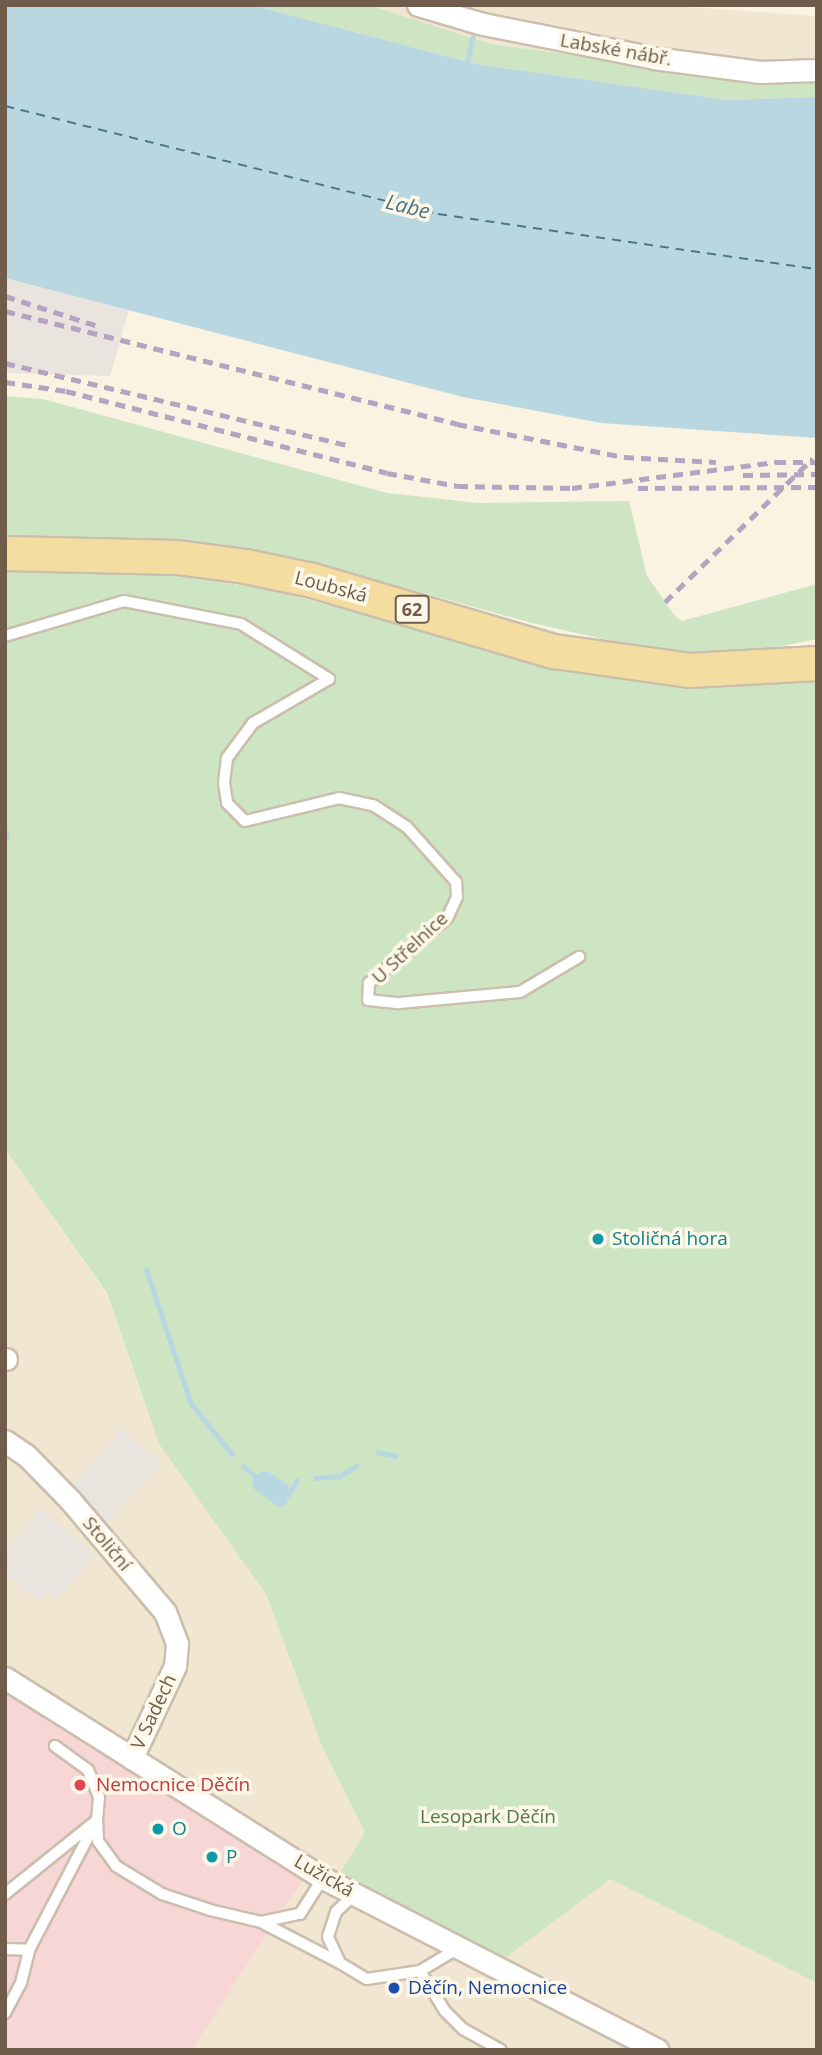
<!DOCTYPE html>
<html>
<head>
<meta charset="utf-8">
<style>
  body { margin:0 }
  #map { position:relative; width:822px; height:2055px; overflow:hidden; background:#faf3e2; font-family:"Open Sans",sans-serif }
  div>[style] { position:absolute }
  .residential>* { inset:0; background:#f1e6d1 }
  .industrial>* { inset:0; background:#e9e4dd }
  .medical>* { inset:0; background:#f7d6d6 }
  .green>* { inset:0; background:#cde5c2 }
  .water>* { inset:0; background:#b9d7e1 }
  .stream>* { height:5px; margin:-2.5px; padding:0 2.5px; transform-origin:2.5px; border-radius:2.5px; background:#b9d7e1 }
  .ferry>* { height:2px; margin-top:-1px; transform-origin:0; background:repeating-linear-gradient(90deg,#4b7687 0 9px,transparent 0 16px) }
  .roads { filter:drop-shadow(2px 0 #ccbead) drop-shadow(-2px 0 #ccbead) drop-shadow(0 2px #ccbead) drop-shadow(0 -2px #ccbead) }
  .service>* { height:10px; margin:-5px; padding:0 5px; transform-origin:5px; border-radius:5px; background:#fff }
  .minor>* { height:21px; margin:-10.5px; padding:0 10.5px; transform-origin:10.5px; border-radius:10.5px; background:#fff }
  .primary>* { height:33px; margin:-16.5px; padding:0 16.5px; transform-origin:16.5px; border-radius:16.5px; background:#f3dda0 }
  .rail>* { height:5px; margin-top:-2.5px; transform-origin:0; background:repeating-linear-gradient(90deg,#b6a2c1 0 10px,transparent 0 17px) }
  .dots>* { width:19px; height:19px; translate:-50% -50%; box-sizing:border-box; border:4px solid #fdf7e8; border-radius:50% }
  span { translate:-50% -50%; white-space:nowrap; text-align:center; line-height:1.15; -webkit-text-stroke:7px #fdf7e8; paint-order:stroke }
  .shield-label span { padding:2px 5px; background:#fdf7e8; border:2px solid; border-radius:5px; -webkit-text-stroke-width:0 }
  .shield-label { font-size:18px; color:#6f5c4b; font-weight:700 }
  .street-label { font-size:19px; color:#6f5c4b }
  .culture-label { font-size:19px; color:#0d838f }
  .left { translate:0 -50%; text-align:left }
  .health-label { font-size:19px; color:#be3a42 }
  .park-label { font-size:19px; color:#517a47 }
  .transit-label { font-size:19px; color:#164399 }
  .water-label { font-size:21px; color:#4b7687; font-style:italic }
  .frame { position:absolute; inset:0; border:7px solid #6f5c4b; pointer-events:none }
</style>
</head>
<body>
<div id="map">
  <div class="residential">
    <div style="clip-path:polygon(369px 5px,659px 5px,817px 16px,817px 76px,753px 79px,491px 44px)"></div>
    <div style="clip-path:polygon(5px 1149px,107px 1294px,159px 1444px,266px 1594px,322px 1746px,369px 1827px,509px 1953px,610px 1879px,817px 1983px,817px 2050px,5px 2050px)"></div>
  </div>
  <div class="industrial">
    <div style="clip-path:polygon(5px 278px,129px 310px,110px 376px,5px 373px)"></div>
    <div style="clip-path:polygon(123px 1429px,161px 1464px,106px 1524px,68px 1489px)"></div>
    <div style="clip-path:polygon(41px 1509px,96px 1554px,58px 1599px,48px 1591px,39px 1602px,5px 1573px,5px 1551px)"></div>
  </div>
  <div class="medical">
    <div style="clip-path:polygon(5px 1690px,303px 1880px,191px 2050px,5px 2050px)"></div>
  </div>
  <div class="green">
    <div style="clip-path:polygon(252px 5px,369px 5px,491px 44px,753px 79px,817px 76px,817px 97px,727px 100px,476px 64px)"></div>
    <div style="clip-path:polygon(5px 396px,43px 399px,387px 493px,478px 503px,629px 501px,647px 576px,675px 616px,682px 621px,817px 584px,817px 639px,778px 647px,669px 654px,532px 623px,326px 566px,193px 543px,5px 538px)"></div>
    <div style="clip-path:polygon(5px 565px,145px 570px,272px 590px,581px 673px,674px 686px,817px 678px,817px 1983px,610px 1879px,494px 1966px,338px 1877px,365px 1832px,322px 1746px,266px 1594px,159px 1444px,107px 1293px,5px 1149px)"></div>
  </div>
  <div class="water">
    <div style="clip-path:polygon(5px 5px,252px 5px,476px 64px,727px 100px,817px 97px,817px 438px,601px 423px,463px 397px,5px 278px)"></div>
    <div style="clip-path:polygon(261px 1471px,267px 1471px,289px 1486px,287px 1504px,279px 1507px,254px 1489px,252px 1480px)"></div>
  </div>
  <div class="stream">
    <div style="left:466px;top:67px;width:42px;rotate:-77.6deg"></div>
    <div style="left:5px;top:828px;width:9px;rotate:77deg"></div>
    <div style="left:146px;top:1269px;width:142px;rotate:71.6deg"></div>
    <div style="left:191px;top:1404px;width:65px;rotate:50.6deg"></div>
    <div style="left:378px;top:1452px;width:18px;rotate:13deg"></div>
    <div style="left:243px;top:1466px;width:23px;rotate:41deg"></div>
    <div style="left:316px;top:1478px;width:24px;rotate:-5deg"></div>
    <div style="left:340px;top:1476px;width:19px;rotate:-32deg"></div>
    <div style="left:288px;top:1495px;width:17px;rotate:-59deg"></div>
  </div>
  <div class="ferry">
    <div style="left:5px;top:106px;width:446px;rotate:14deg"></div>
    <div style="left:438px;top:214px;width:383px;rotate:8.3deg"></div>
  </div>
  <div class="roads">
    <div class="service">
      <div style="left:5px;top:636px;width:124px;rotate:-16.4deg"></div>
      <div style="left:124px;top:601px;width:119px;rotate:11.1deg"></div>
      <div style="left:241px;top:624px;width:104px;rotate:32deg"></div>
      <div style="left:329px;top:679px;width:88px;rotate:149.9deg"></div>
      <div style="left:253px;top:723px;width:44px;rotate:126.6deg"></div>
      <div style="left:227px;top:758px;width:25px;rotate:97deg"></div>
      <div style="left:224px;top:783px;width:20px;rotate:81deg"></div>
      <div style="left:227px;top:803px;width:25px;rotate:45deg"></div>
      <div style="left:245px;top:821px;width:97px;rotate:-13.7deg"></div>
      <div style="left:339px;top:798px;width:35px;rotate:12deg"></div>
      <div style="left:373px;top:805px;width:40px;rotate:32.9deg"></div>
      <div style="left:407px;top:827px;width:74px;rotate:48.3deg"></div>
      <div style="left:456px;top:882px;width:15px;rotate:86deg"></div>
      <div style="left:457px;top:897px;width:23px;rotate:115deg"></div>
      <div style="left:447px;top:918px;width:102px;rotate:140.2deg"></div>
      <div style="left:369px;top:983px;width:17px;rotate:93deg"></div>
      <div style="left:368px;top:1000px;width:31px;rotate:6deg"></div>
      <div style="left:399px;top:1003px;width:121px;rotate:-5.2deg"></div>
      <div style="left:520px;top:992px;width:69px;rotate:-30.7deg"></div>
      <div style="left:97px;top:1820px;width:21px;rotate:87deg"></div>
      <div style="left:98px;top:1841px;width:31px;rotate:54deg"></div>
      <div style="left:116px;top:1866px;width:54px;rotate:31.3deg"></div>
      <div style="left:162px;top:1894px;width:51px;rotate:18.4deg"></div>
      <div style="left:210px;top:1910px;width:52px;rotate:13.2deg"></div>
      <div style="left:261px;top:1922px;width:40px;rotate:-12deg"></div>
      <div style="left:300px;top:1914px;width:43px;rotate:-57.4deg"></div>
      <div style="left:5px;top:1894px;width:118px;rotate:-38.8deg"></div>
      <div style="left:97px;top:1820px;width:23px;rotate:-85deg"></div>
      <div style="left:99px;top:1797px;width:29px;rotate:-112deg"></div>
      <div style="left:88px;top:1770px;width:41px;rotate:-144deg"></div>
      <div style="left:355px;top:1894px;width:26px;rotate:137deg"></div>
      <div style="left:336px;top:1912px;width:26px;rotate:108deg"></div>
      <div style="left:328px;top:1937px;width:29px;rotate:65deg"></div>
      <div style="left:340px;top:1963px;width:31px;rotate:31deg"></div>
      <div style="left:367px;top:1979px;width:54px;rotate:-8.6deg"></div>
      <div style="left:261px;top:1922px;width:89px;rotate:27.4deg"></div>
      <div style="left:5px;top:1949px;width:24px;rotate:2deg"></div>
      <div style="left:457px;top:1949px;width:43px;rotate:149.3deg"></div>
      <div style="left:420px;top:1971px;width:47px;rotate:58deg"></div>
      <div style="left:445px;top:2011px;width:25px;rotate:45deg"></div>
      <div style="left:463px;top:2029px;width:43px;rotate:28.9deg"></div>
      <div style="left:5px;top:2013px;width:34px;rotate:-62deg"></div>
      <div style="left:21px;top:1983px;width:34px;rotate:-76deg"></div>
      <div style="left:29px;top:1950px;width:142px;rotate:-62.4deg"></div>
    </div>
    <div class="minor">
      <div style="left:418px;top:5px;width:68px;rotate:16.3deg"></div>
      <div style="left:483px;top:24px;width:174px;rotate:11.2deg"></div>
      <div style="left:654px;top:58px;width:107px;rotate:7.5deg"></div>
      <div style="left:760px;top:72px;width:57px;rotate:-2deg"></div>
      <div style="left:5px;top:1359px;width:1px"></div>
      <div style="left:5px;top:1441px;width:25px;rotate:34deg"></div>
      <div style="left:26px;top:1455px;width:63px;rotate:45.6deg"></div>
      <div style="left:70px;top:1500px;width:147px;rotate:49.7deg"></div>
      <div style="left:165px;top:1612px;width:34px;rotate:69deg"></div>
      <div style="left:177px;top:1644px;width:22px;rotate:95deg"></div>
      <div style="left:175px;top:1666px;width:102px;rotate:115.1deg"></div>
      <div style="left:5px;top:1678px;width:376px;rotate:32.2deg"></div>
      <div style="left:323px;top:1878px;width:376px;rotate:27.2deg"></div>
    </div>
    <div class="primary">
      <div style="left:5px;top:553px;width:172px;rotate:1.3deg"></div>
      <div style="left:177px;top:557px;width:69px;rotate:7.5deg"></div>
      <div style="left:245px;top:566px;width:68px;rotate:11.8deg"></div>
      <div style="left:312px;top:580px;width:252px;rotate:16.4deg"></div>
      <div style="left:554px;top:651px;width:136px;rotate:8deg"></div>
      <div style="left:689px;top:670px;width:128px;rotate:-3.1deg"></div>
    </div>
  </div>
  <div class="rail">
    <div style="left:5px;top:296px;width:98px;rotate:17.9deg"></div>
    <div style="left:5px;top:311px;width:466px;rotate:14deg"></div>
    <div style="left:457px;top:424px;width:170px;rotate:11.2deg"></div>
    <div style="left:624px;top:457px;width:92px;rotate:3.1deg"></div>
    <div style="left:5px;top:363px;width:352px;rotate:13.5deg"></div>
    <div style="left:5px;top:382px;width:62px;rotate:8.4deg"></div>
    <div style="left:66px;top:391px;width:331px;rotate:14.3deg"></div>
    <div style="left:387px;top:473px;width:72px;rotate:10.4deg"></div>
    <div style="left:458px;top:486px;width:114px;rotate:1deg"></div>
    <div style="left:572px;top:488px;width:206px;rotate:-7.3deg"></div>
    <div style="left:776px;top:462px;width:41px"></div>
    <div style="left:743px;top:475px;width:74px;rotate:-0.8deg"></div>
    <div style="left:638px;top:488px;width:179px;rotate:-0.3deg"></div>
    <div style="left:665px;top:602px;width:206px;rotate:-44.2deg"></div>
  </div>
  <div class="dots">
    <div style="left:598px;top:1239px;background:#0f9aa8"></div>
    <div style="left:80px;top:1785px;background:#e0444e"></div>
    <div style="left:158px;top:1829px;background:#0f9aa8"></div>
    <div style="left:212px;top:1857px;background:#0f9aa8"></div>
    <div style="left:394px;top:1988px;background:#1a4fb4"></div>
  </div>
  <div class="shield-label">
    <span style="left:412px;top:609px">62</span>
  </div>
  <div class="street-label">
    <span style="left:616px;top:50px;rotate:10deg">Labské nábř.</span>
    <span style="left:331px;top:587px;rotate:15deg">Loubská</span>
    <span style="left:410px;top:948px;rotate:-43deg">U Střelnice</span>
    <span style="left:107px;top:1544px;rotate:50deg">Stoliční</span>
    <span style="left:154px;top:1712px;rotate:-65deg">V Sadech</span>
    <span style="left:324px;top:1876px;rotate:30deg">Lužická</span>
  </div>
  <div class="culture-label">
    <span class="left" style="left:612px;top:1239px">Stoličná hora</span>
    <span class="left" style="left:172px;top:1829px">O</span>
    <span class="left" style="left:226px;top:1857px">P</span>
  </div>
  <div class="health-label">
    <span class="left" style="left:96px;top:1785px">Nemocnice Děčín</span>
  </div>
  <div class="park-label">
    <span style="left:488px;top:1817px">Lesopark Děčín</span>
  </div>
  <div class="transit-label">
    <span class="left" style="left:408px;top:1988px">Děčín, Nemocnice</span>
  </div>
  <div class="water-label">
    <span style="left:408px;top:206px;rotate:14deg">Labe</span>
  </div>
  <div class="frame"></div>
</div>
</body>
</html>
